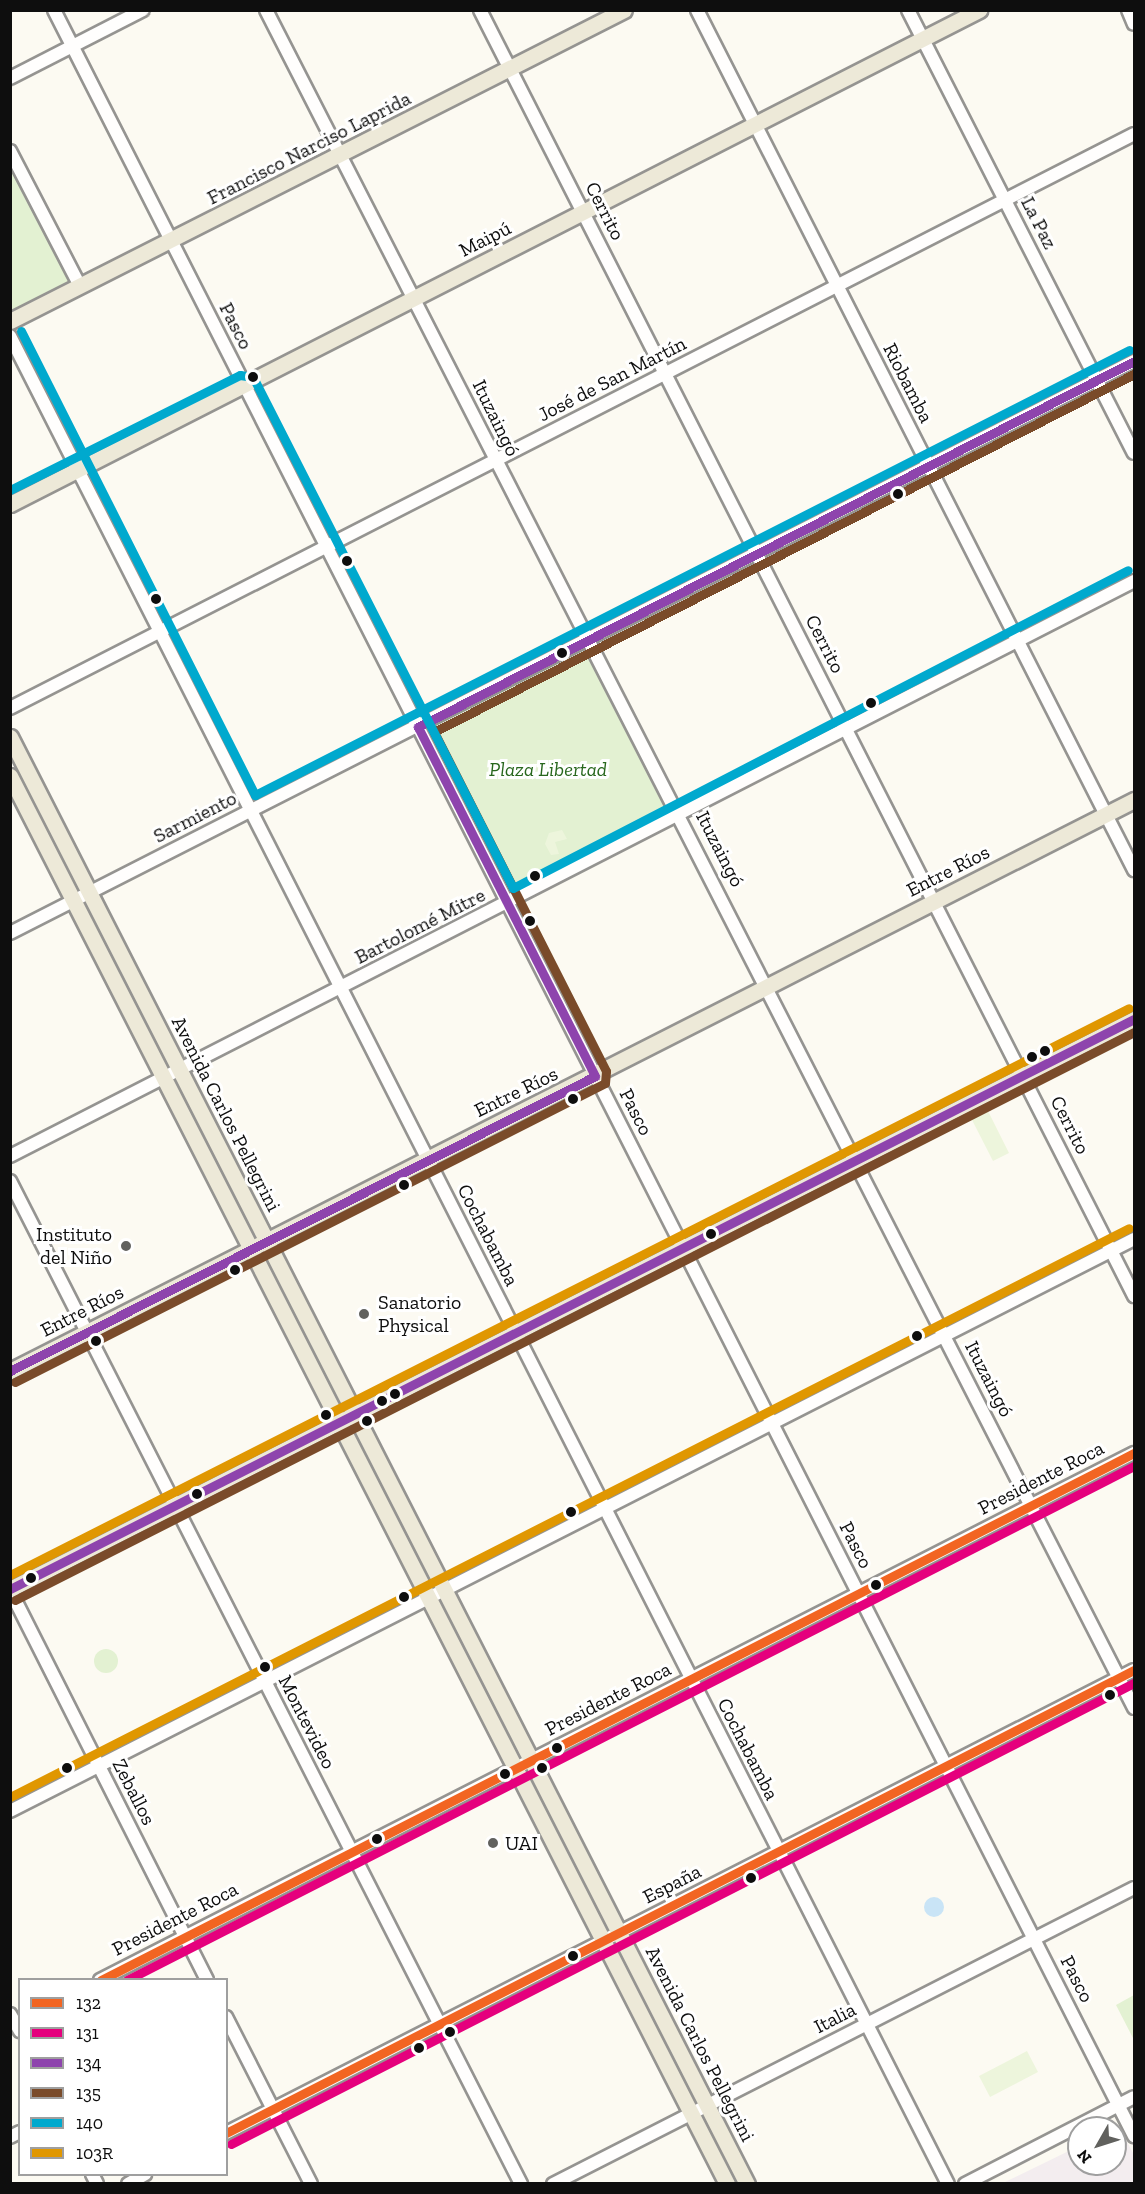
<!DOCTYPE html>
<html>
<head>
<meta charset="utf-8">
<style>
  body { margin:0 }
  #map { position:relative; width:1145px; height:2194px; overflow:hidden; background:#fcfaf2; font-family:"Zilla Slab",serif }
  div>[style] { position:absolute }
  .industrial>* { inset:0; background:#f3edef }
  .green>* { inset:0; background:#e3f1d2 }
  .round { border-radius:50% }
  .pitch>* { inset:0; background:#edf5dc }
  .water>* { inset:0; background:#c9e4f6 }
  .roads { filter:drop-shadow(2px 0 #959491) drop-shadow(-2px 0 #959491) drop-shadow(0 2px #959491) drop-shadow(0 -2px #959491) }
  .minor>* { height:12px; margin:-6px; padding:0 6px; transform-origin:6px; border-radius:6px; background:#fffefd }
  .major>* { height:15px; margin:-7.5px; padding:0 7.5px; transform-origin:7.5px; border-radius:7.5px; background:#ede9d8 }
  .bus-1>* { height:9px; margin:-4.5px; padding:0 4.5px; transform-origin:4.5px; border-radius:4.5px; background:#f26522 }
  .bus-2>* { height:9px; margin:-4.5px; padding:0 4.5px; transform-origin:4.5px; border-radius:4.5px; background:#e5007d }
  .bus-3>* { height:9px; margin:-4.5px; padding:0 4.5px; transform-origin:4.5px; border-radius:4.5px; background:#8e44ad }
  .bus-4>* { height:9px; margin:-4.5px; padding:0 4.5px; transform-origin:4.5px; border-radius:4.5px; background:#7a4b2a }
  .bus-5>* { height:9px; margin:-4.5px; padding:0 4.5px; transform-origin:4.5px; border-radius:4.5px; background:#00a9ce }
  .bus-6>* { height:9px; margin:-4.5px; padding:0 4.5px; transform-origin:4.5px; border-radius:4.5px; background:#e09701 }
  .dots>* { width:16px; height:16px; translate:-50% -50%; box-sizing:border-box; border:3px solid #fff; border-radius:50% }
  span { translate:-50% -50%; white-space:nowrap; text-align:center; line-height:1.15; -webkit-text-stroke:6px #fff; paint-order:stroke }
  .street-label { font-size:20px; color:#0e0e0e }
  .park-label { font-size:20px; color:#28671d; font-style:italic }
  .poi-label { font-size:20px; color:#0e0e0e }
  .right { translate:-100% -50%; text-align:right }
  .left { translate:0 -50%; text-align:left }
  .frame { position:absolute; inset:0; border:12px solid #0e0e0e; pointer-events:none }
  .legend { position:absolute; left:18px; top:1978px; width:210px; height:198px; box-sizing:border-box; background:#fff; border:2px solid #9f9f9f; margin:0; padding:8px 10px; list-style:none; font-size:18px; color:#0e0e0e }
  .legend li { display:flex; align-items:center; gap:12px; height:30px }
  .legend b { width:30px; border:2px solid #9f9f9f }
  .north { position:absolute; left:1067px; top:2116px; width:60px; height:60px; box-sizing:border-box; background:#fff; border:2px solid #9f9f9f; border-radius:50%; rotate:231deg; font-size:16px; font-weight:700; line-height:24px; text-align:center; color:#0e0e0e }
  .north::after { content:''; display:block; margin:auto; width:21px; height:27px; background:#61615e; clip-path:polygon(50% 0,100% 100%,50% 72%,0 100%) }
</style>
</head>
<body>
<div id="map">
  <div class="industrial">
    <div style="clip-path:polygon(1115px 2129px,1122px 2132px,1134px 2155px,1134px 2183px,1003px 2183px,1079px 2146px,1079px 2164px,1115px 2164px)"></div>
  </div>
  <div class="green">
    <div style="clip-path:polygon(10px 152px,80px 286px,10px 321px)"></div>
    <div style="clip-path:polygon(587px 639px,681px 815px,508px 904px,418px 727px)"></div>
    <div class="round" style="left:94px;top:1649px;width:24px;height:24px"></div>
    <div style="clip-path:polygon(1134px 1995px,1134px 2040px,1116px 2005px)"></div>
  </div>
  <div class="pitch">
    <div style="clip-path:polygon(562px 830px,567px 839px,555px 842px,559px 854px,551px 855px,545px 844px,549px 833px)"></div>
    <div style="clip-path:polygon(987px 1109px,1009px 1153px,993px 1161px,971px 1118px)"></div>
    <div style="clip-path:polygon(1027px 2051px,1038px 2072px,990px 2097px,979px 2076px)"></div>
  </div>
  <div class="water">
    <div class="round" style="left:924px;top:1897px;width:20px;height:20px"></div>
  </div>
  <div class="roads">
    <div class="minor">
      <div style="left:54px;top:10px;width:2385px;rotate:63.07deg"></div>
      <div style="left:266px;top:10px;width:1907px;rotate:62.92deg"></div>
      <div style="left:480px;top:10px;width:1443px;rotate:63.04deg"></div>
      <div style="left:697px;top:10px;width:965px;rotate:63.06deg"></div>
      <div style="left:908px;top:10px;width:497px;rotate:63deg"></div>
      <div style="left:1128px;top:10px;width:15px;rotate:67deg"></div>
      <div style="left:10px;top:78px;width:149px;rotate:-27.1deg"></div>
      <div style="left:10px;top:151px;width:152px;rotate:62.6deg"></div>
      <div style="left:10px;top:336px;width:2072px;rotate:63.09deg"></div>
      <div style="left:10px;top:708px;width:1262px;rotate:-27.05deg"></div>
      <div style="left:10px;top:933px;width:1261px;rotate:-26.97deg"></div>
      <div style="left:10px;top:1156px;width:1263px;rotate:-27.09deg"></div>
      <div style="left:10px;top:1181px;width:1126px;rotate:63deg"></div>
      <div style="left:10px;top:1590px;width:437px;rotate:63.2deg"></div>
      <div style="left:10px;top:1811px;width:1261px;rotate:-26.97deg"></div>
      <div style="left:100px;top:1980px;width:1161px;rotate:-27.01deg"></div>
      <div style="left:10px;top:2014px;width:20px;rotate:60deg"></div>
      <div style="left:226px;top:2017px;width:187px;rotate:63deg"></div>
      <div style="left:226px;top:2133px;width:1019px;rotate:-27.02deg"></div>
      <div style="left:10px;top:2137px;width:11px;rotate:-27deg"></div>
      <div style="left:92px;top:2174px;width:11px;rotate:63deg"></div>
      <div style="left:128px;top:2184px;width:20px;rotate:-30deg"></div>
      <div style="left:553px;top:2184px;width:652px;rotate:-27deg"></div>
      <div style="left:965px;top:2184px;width:190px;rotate:-27.2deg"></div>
    </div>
    <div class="major">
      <div style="left:10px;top:321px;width:688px;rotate:-26.86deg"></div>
      <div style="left:10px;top:504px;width:1088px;rotate:-27.01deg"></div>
      <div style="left:10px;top:737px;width:1624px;rotate:63.01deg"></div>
      <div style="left:10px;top:776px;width:1580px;rotate:63.01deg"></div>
      <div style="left:10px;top:1371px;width:1261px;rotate:-26.93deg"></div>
      <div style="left:10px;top:1589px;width:1260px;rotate:-26.89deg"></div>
    </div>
  </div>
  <div class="bus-1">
    <div style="left:101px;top:1980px;width:1160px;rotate:-27.03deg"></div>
    <div style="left:226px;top:2133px;width:1019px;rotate:-27.02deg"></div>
  </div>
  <div class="bus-2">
    <div style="left:127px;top:1980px;width:1131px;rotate:-27.04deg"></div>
    <div style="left:231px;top:2144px;width:1014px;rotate:-27.05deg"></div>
  </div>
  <div class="bus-3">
    <div style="left:10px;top:1371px;width:655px;rotate:-26.76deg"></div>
    <div style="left:595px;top:1076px;width:391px;rotate:-116.9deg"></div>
    <div style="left:418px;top:727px;width:804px;rotate:-27.07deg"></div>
    <div style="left:10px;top:1589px;width:1260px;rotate:-26.89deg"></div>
  </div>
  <div class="bus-4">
    <div style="left:15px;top:1382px;width:661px;rotate:-26.87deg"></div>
    <div style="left:605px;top:1083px;width:12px;rotate:-85deg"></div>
    <div style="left:606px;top:1071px;width:380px;rotate:-116.9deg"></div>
    <div style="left:434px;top:732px;width:786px;rotate:-27.09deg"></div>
    <div style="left:15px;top:1600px;width:1255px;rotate:-26.91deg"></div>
  </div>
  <div class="bus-5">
    <div style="left:21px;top:331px;width:520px;rotate:63.24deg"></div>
    <div style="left:255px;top:795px;width:981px;rotate:-26.98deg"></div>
    <div style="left:10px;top:490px;width:257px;rotate:-26.6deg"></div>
    <div style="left:240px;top:375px;width:13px;rotate:9deg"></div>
    <div style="left:253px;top:377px;width:573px;rotate:63.03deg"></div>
    <div style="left:513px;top:888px;width:692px;rotate:-27.34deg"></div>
  </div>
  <div class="bus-6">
    <div style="left:10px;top:1575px;width:1254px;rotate:-26.87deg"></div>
    <div style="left:10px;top:1797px;width:1255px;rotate:-26.95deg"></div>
  </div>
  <div class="dots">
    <div style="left:253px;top:377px;background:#0e0e0e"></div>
    <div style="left:898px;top:494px;background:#0e0e0e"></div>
    <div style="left:347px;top:561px;background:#0e0e0e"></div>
    <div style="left:156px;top:599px;background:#0e0e0e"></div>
    <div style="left:562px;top:653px;background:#0e0e0e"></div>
    <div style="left:871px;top:703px;background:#0e0e0e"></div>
    <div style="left:535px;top:876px;background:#0e0e0e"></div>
    <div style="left:530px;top:921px;background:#0e0e0e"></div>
    <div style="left:1045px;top:1051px;background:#0e0e0e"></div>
    <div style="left:1032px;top:1057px;background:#0e0e0e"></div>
    <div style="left:573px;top:1099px;background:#0e0e0e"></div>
    <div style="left:404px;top:1185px;background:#0e0e0e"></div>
    <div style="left:711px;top:1234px;background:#0e0e0e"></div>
    <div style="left:126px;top:1246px;background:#61615e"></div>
    <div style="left:235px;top:1270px;background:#0e0e0e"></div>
    <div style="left:364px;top:1314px;background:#61615e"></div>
    <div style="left:917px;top:1336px;background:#0e0e0e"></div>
    <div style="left:96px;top:1341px;background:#0e0e0e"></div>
    <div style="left:395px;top:1394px;background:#0e0e0e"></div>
    <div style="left:382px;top:1401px;background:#0e0e0e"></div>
    <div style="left:326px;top:1415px;background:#0e0e0e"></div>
    <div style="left:367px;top:1421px;background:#0e0e0e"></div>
    <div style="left:197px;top:1494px;background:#0e0e0e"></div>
    <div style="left:571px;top:1512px;background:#0e0e0e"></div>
    <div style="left:31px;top:1578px;background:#0e0e0e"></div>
    <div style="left:876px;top:1585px;background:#0e0e0e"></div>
    <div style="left:404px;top:1597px;background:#0e0e0e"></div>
    <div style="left:265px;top:1667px;background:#0e0e0e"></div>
    <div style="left:1110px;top:1695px;background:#0e0e0e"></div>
    <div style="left:557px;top:1748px;background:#0e0e0e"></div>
    <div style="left:67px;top:1768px;background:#0e0e0e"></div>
    <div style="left:542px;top:1768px;background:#0e0e0e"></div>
    <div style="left:505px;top:1774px;background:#0e0e0e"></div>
    <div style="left:377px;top:1839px;background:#0e0e0e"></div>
    <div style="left:493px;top:1843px;background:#61615e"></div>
    <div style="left:751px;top:1878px;background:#0e0e0e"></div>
    <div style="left:573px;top:1956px;background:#0e0e0e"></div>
    <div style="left:450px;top:2032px;background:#0e0e0e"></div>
    <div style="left:419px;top:2048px;background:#0e0e0e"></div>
  </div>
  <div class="street-label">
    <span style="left:309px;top:148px;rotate:-27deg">Francisco Narciso Laprida</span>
    <span style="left:605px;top:211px;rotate:63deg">Cerrito</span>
    <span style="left:1039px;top:223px;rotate:63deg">La Paz</span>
    <span style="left:485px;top:239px;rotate:-27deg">Maipú</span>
    <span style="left:236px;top:326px;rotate:63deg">Pasco</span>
    <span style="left:612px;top:379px;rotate:-27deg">José de San Martín</span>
    <span style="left:908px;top:383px;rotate:63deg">Riobamba</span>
    <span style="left:496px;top:418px;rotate:64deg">Ituzaingó</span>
    <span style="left:825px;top:644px;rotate:63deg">Cerrito</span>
    <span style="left:195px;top:817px;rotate:-27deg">Sarmiento</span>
    <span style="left:720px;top:849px;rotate:63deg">Ituzaingó</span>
    <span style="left:948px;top:871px;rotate:-27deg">Entre Ríos</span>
    <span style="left:420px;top:926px;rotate:-27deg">Bartolomé Mitre</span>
    <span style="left:516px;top:1092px;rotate:-26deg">Entre Ríos</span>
    <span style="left:636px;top:1112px;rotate:63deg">Pasco</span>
    <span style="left:226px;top:1114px;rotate:63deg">Avenida Carlos Pellegrini</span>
    <span style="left:1070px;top:1125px;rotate:63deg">Cerrito</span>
    <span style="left:488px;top:1235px;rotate:63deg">Cochabamba</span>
    <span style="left:82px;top:1311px;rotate:-27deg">Entre Ríos</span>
    <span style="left:989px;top:1379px;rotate:63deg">Ituzaingó</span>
    <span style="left:1041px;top:1478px;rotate:-27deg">Presidente Roca</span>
    <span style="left:856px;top:1545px;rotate:63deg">Pasco</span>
    <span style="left:608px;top:1699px;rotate:-27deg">Presidente Roca</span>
    <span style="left:307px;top:1722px;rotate:63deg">Montevideo</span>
    <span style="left:748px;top:1749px;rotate:63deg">Cochabamba</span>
    <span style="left:134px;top:1792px;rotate:63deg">Zeballos</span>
    <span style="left:672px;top:1884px;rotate:-27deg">España</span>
    <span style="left:175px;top:1919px;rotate:-27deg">Presidente Roca</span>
    <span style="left:1077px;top:1979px;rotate:63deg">Pasco</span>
    <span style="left:835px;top:2018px;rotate:-27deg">Italia</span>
    <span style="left:700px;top:2044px;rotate:63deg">Avenida Carlos Pellegrini</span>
  </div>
  <div class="park-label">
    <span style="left:548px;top:769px">Plaza Libertad</span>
  </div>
  <div class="poi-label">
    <span class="right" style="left:112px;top:1246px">Instituto<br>del Niño</span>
    <span class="left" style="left:378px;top:1314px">Sanatorio<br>Physical</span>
    <span class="left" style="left:505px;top:1843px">UAI</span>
  </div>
  <div class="frame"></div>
  <ul class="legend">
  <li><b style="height:8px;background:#f26522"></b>132</li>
  <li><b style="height:8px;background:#e5007d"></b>131</li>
  <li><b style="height:8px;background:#8e44ad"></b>134</li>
  <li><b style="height:8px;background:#7a4b2a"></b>135</li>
  <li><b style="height:8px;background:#00a9ce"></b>140</li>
  <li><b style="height:8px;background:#e09701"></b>103R</li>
  </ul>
  <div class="north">N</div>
</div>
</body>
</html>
